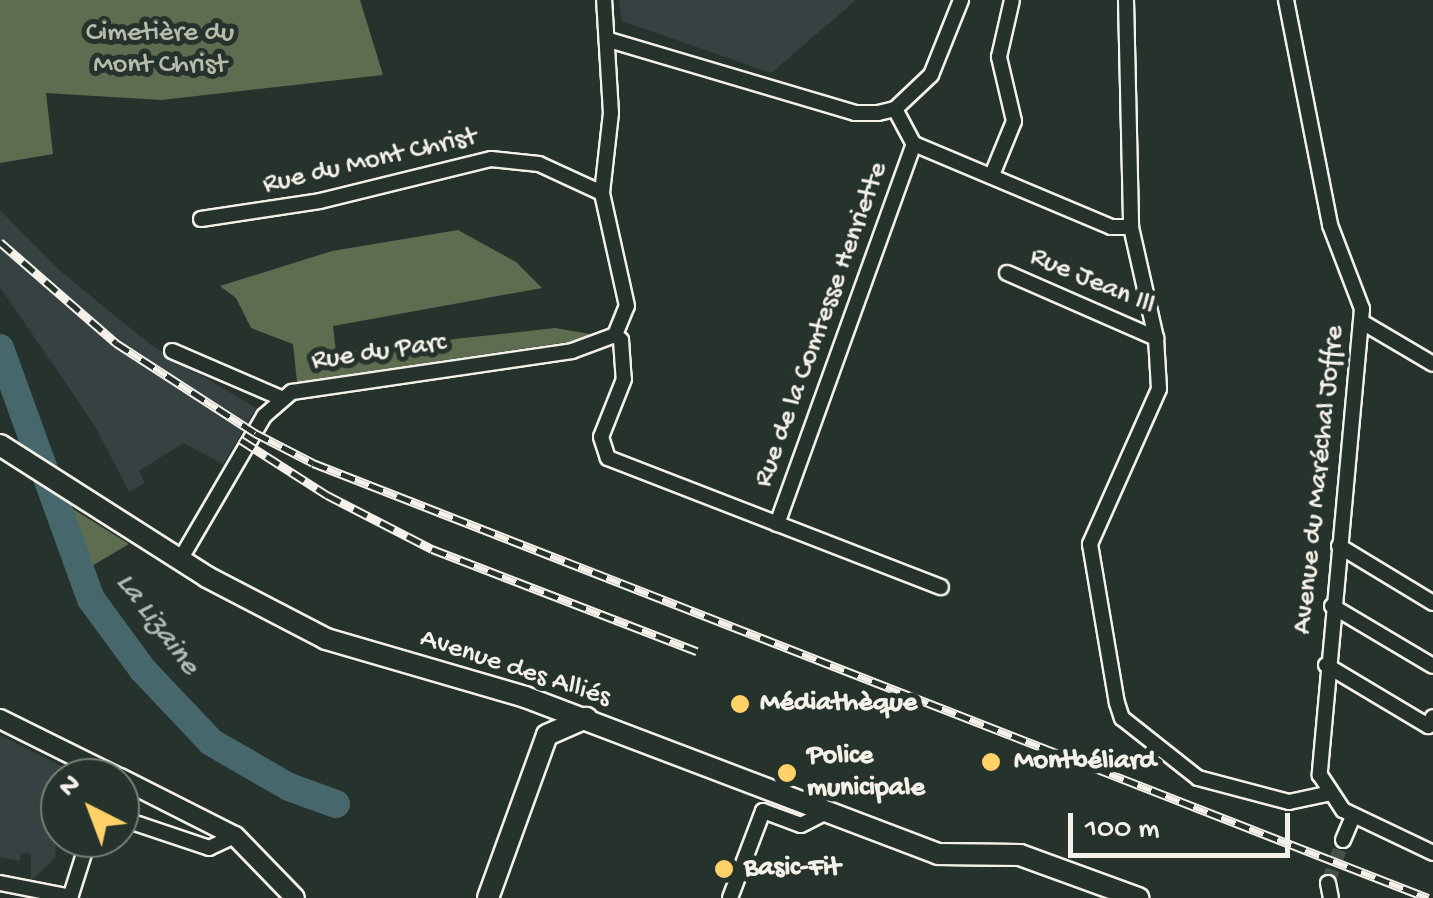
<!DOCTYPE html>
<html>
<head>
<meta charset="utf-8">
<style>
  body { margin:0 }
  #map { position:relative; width:1433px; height:898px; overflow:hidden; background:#26332d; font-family:"Gochi Hand",sans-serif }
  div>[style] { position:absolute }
  .built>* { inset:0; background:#364242 }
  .green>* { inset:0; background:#5e6d4f }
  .river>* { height:28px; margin:-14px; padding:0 14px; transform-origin:14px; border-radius:14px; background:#46686c }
  .minor-tunnel>* { height:14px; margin-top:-7px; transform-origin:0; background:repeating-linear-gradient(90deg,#455049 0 14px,transparent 0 21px) }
  .roads { filter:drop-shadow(2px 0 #f4f1e8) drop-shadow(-2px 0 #f4f1e8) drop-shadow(0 2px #f4f1e8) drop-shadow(0 -2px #f4f1e8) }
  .minor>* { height:14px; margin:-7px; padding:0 7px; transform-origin:7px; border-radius:7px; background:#26332d }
  .tertiary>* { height:18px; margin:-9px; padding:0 9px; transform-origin:9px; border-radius:9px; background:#26332d }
  .secondary>* { height:20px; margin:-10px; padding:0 10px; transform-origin:10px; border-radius:10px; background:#26332d }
  .rail>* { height:9px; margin-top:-4.5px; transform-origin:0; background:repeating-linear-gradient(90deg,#26332d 0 15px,#f4f1e8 0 30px); box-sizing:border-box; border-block:2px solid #f4f1e8 }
  .dots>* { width:28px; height:28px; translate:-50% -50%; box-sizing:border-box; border:5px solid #26332d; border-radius:50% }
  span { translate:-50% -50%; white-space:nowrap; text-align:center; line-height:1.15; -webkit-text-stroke:10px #26332d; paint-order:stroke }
  .park-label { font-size:28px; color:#b8bcab }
  .street-label { font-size:28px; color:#f4f1e8 }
  .poi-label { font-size:28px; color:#f4f1e8; font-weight:700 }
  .left { translate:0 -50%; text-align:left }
  .water-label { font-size:30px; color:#aebab6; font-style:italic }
  .north { position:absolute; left:40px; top:758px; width:100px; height:100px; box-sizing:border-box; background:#26332d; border:2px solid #787f78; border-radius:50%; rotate:318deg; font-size:28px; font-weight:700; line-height:40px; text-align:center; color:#f4f1e8 }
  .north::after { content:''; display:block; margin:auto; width:35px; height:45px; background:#ffd166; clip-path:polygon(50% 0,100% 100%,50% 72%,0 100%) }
  .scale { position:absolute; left:1068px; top:813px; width:222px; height:45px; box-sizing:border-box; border:5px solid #f4f1e8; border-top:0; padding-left:12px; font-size:30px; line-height:35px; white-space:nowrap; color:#f4f1e8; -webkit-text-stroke:8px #26332d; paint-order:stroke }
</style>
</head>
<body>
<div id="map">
  <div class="built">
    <div style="clip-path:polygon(619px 0,856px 0,771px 73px,622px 21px)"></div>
    <div style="clip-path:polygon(0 210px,60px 271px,151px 345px,256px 408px,223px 464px,183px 443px,139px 471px,145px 483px,129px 492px,95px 426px,0 287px)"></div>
    <div style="clip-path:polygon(0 735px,85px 778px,60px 778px,55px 858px,31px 881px,31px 854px,21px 853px,20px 861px,0 857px)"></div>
  </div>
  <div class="green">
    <div style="clip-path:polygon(0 0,360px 0,383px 75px,161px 100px,46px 93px,53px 154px,0 163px)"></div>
    <div style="clip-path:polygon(458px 230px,516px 262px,542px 288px,333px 326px,336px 352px,555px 328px,590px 334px,588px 339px,297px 382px,293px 344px,251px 328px,236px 298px,220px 286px,332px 251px)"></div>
    <div style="clip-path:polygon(70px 507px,129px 544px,90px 567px)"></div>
  </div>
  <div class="river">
    <div style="left:0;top:348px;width:267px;rotate:70.1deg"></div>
    <div style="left:91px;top:599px;width:88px;rotate:53.8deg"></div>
    <div style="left:143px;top:670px;width:99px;rotate:46.6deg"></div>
    <div style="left:211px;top:742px;width:90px;rotate:30deg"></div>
    <div style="left:289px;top:787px;width:50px;rotate:19.9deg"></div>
  </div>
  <div class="minor-tunnel">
    <div style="left:1328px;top:883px;width:46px;rotate:-70.8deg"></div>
  </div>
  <div class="roads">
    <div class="minor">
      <div style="left:1126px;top:0;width:227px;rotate:88.7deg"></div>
      <div style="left:1131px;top:227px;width:114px;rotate:77.3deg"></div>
      <div style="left:1156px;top:338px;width:51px;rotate:86.6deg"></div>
      <div style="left:1159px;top:389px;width:170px;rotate:114deg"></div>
      <div style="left:1090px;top:544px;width:161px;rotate:80.4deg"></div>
      <div style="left:1117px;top:703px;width:16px;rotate:72deg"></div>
      <div style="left:1122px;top:718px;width:97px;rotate:38.3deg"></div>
      <div style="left:1198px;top:778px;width:94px;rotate:14.8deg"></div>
      <div style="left:1289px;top:802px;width:40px;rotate:-12deg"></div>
      <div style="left:1286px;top:0;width:229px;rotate:78.9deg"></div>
      <div style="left:1330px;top:225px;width:90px;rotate:69.1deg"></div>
      <div style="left:1362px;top:309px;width:468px;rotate:95.2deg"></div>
      <div style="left:1320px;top:775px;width:42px;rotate:56.7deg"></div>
      <div style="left:1343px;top:810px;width:100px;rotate:25.5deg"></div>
      <div style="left:609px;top:40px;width:257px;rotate:16.5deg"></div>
      <div style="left:855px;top:113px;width:23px"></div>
      <div style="left:878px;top:113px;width:17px;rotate:-13deg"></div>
      <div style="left:895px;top:109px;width:50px;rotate:-43.4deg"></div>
      <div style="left:931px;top:75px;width:81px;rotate:-68.2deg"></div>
      <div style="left:895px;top:109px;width:40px;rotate:62deg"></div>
      <div style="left:914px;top:144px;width:214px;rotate:22.8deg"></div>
      <div style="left:1111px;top:227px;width:20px"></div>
      <div style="left:992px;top:175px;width:58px;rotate:-67.8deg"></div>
      <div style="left:1014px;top:121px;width:66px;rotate:-103.2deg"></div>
      <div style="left:999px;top:57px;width:58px;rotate:-77.2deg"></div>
      <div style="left:201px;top:219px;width:120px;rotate:-8.6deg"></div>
      <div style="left:320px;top:201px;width:176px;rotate:-13.8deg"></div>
      <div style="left:491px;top:159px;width:48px;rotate:5.9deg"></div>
      <div style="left:539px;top:164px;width:69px;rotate:24.7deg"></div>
      <div style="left:1007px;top:273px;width:163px;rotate:23.6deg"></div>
      <div style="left:1362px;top:322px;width:82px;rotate:30.6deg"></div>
      <div style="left:615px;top:335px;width:8px;rotate:40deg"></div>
      <div style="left:621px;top:340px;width:39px;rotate:86deg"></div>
      <div style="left:624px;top:379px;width:62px;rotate:111.6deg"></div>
      <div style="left:601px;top:437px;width:22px;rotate:72deg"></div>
      <div style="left:608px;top:458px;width:357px;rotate:21.2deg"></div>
      <div style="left:172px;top:351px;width:119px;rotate:23.3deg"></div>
      <div style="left:777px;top:524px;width:404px;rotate:-70.2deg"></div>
      <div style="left:1339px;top:546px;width:110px;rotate:31.2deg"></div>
      <div style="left:180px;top:560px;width:167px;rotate:-59.7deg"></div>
      <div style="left:264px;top:416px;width:37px;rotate:-41deg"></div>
      <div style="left:292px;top:392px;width:283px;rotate:-8.3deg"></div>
      <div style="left:572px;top:351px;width:46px;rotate:-20.4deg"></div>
      <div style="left:615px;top:335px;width:31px;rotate:-68deg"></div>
      <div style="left:627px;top:306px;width:116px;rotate:-102.5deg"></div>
      <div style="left:602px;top:193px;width:81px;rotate:-83.6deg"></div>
      <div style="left:611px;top:113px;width:113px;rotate:-93.5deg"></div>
      <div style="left:1332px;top:606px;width:117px;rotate:30.7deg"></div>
      <div style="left:1326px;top:665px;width:119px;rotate:30.9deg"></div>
      <div style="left:1428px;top:726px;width:10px;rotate:-61deg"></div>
      <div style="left:120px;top:818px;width:94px;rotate:18.6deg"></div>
      <div style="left:209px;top:848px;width:29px;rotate:-25deg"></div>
      <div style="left:1343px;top:840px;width:25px;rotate:-67deg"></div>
      <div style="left:0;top:883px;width:72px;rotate:11.2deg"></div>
      <div style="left:1328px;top:883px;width:15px;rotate:79deg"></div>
      <div style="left:70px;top:898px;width:63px;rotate:-72.4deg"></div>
      <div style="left:730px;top:898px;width:93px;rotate:-69.2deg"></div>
      <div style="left:763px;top:811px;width:40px;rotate:20.2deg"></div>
      <div style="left:801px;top:825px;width:28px;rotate:-27deg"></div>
    </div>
    <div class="tertiary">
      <div style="left:0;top:719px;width:133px;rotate:26.4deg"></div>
      <div style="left:120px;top:778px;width:129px;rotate:26.8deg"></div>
      <div style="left:235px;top:836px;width:86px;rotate:45.9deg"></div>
    </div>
    <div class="secondary">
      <div style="left:0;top:445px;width:246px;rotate:32.5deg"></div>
      <div style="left:207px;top:577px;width:134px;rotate:27.5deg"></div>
      <div style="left:326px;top:639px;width:207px;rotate:16.2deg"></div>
      <div style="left:525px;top:697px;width:442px;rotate:20.8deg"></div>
      <div style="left:938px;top:854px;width:82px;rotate:0.7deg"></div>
      <div style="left:1020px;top:855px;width:126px;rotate:20deg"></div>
      <div style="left:488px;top:898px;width:173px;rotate:-70.1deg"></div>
      <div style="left:547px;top:735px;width:43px;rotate:-23.6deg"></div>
    </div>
  </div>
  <div class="rail">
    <div style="left:0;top:242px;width:154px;rotate:41deg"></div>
    <div style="left:116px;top:343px;width:166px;rotate:32.9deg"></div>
    <div style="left:255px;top:433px;width:65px;rotate:27.3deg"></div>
    <div style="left:313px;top:463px;width:1197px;rotate:21.31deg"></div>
    <div style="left:241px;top:440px;width:102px;rotate:32.6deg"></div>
    <div style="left:327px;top:495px;width:118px;rotate:27.2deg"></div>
    <div style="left:432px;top:549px;width:284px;rotate:21.1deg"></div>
  </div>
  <div class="dots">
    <div style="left:740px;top:704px;background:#ffd166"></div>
    <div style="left:991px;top:762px;background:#ffd166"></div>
    <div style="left:787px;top:773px;background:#ffd166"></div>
    <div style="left:724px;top:869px;background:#ffd166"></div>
  </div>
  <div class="park-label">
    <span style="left:160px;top:50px">Cimetière du<br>Mont Christ</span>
  </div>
  <div class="street-label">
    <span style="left:370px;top:162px;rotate:-13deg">Rue du Mont Christ</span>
    <span style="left:1092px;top:282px;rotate:23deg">Rue Jean Ill</span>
    <span style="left:822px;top:325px;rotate:-70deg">Rue de la Comtesse Henriette</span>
    <span style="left:379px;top:353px;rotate:-8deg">Rue du Parc</span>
    <span style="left:1320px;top:480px;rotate:-84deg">Avenue du Maréchal Joffre</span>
    <span style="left:515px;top:669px;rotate:18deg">Avenue des Alliés</span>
  </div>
  <div class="poi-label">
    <span class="left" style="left:760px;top:704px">Médiathèque</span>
    <span class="left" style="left:807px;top:773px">Police<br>municipale</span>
    <span class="left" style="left:1014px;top:762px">Montbéliard</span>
    <span class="left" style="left:744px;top:869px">Basic-Fit</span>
  </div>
  <div class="water-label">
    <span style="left:156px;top:625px;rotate:53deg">La Lizaine</span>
  </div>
  <div class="north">N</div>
  <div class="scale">100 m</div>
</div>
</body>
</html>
